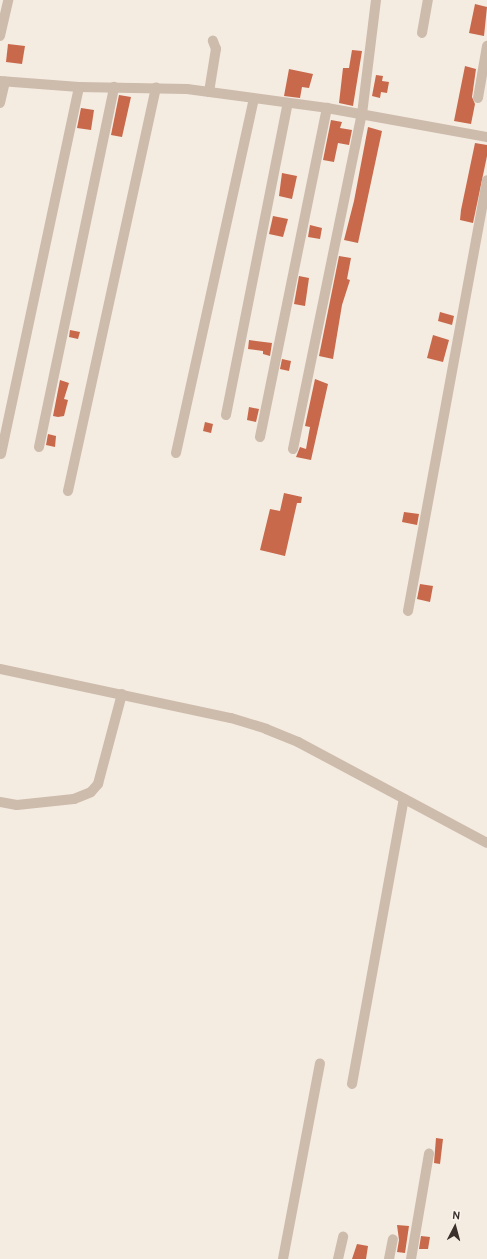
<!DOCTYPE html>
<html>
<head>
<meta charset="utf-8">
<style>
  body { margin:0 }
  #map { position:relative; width:487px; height:1259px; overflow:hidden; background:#f4ebe1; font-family:Cabin,sans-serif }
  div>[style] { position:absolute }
  .building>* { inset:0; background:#c8694b }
  .minor>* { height:10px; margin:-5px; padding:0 5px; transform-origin:5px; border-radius:5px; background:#cdbbac }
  span { translate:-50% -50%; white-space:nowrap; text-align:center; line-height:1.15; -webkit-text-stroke:3.5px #fbf5ee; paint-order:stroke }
  .north { position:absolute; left:435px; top:1207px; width:40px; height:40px; -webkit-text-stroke:3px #fbf5ee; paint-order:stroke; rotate:6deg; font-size:11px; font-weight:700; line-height:16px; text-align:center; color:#3b302b }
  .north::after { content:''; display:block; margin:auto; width:14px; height:18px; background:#3b302b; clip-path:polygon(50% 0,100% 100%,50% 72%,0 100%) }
</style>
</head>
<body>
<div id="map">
  <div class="building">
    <div style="clip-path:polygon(475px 4px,487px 7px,484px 36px,469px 33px)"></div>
    <div style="clip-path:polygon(8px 44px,25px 46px,22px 64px,6px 62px)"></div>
    <div style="clip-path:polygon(352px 50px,362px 51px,353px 106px,339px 103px,343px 68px,349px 68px)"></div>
    <div style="clip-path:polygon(465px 66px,476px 69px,472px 97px,475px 104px,471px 124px,454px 121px)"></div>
    <div style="clip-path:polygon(289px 69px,313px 74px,309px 88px,302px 87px,300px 98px,284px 96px)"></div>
    <div style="clip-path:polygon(376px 75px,383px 76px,382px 81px,389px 82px,387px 93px,381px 92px,380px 98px,372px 96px)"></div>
    <div style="clip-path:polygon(119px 95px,131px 97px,122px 137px,111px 135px)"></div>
    <div style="clip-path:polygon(81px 108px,94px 110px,91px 130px,77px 128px)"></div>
    <div style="clip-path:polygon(331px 120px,342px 122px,340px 128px,352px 130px,349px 145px,338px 143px,334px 162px,323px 160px)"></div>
    <div style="clip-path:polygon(368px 127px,382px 131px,358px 243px,344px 240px,354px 201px)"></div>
    <div style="clip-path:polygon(475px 143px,487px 145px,487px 156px,473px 223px,460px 220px,461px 210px)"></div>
    <div style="clip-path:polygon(282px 173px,297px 176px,292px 199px,279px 196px)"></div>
    <div style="clip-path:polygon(273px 216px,288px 219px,283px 237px,269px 234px)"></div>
    <div style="clip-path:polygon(310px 225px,322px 228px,320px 239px,308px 237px)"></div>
    <div style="clip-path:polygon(339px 256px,351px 258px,347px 279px,350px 280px,342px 305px,333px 359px,319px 356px)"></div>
    <div style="clip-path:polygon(299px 276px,309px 278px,305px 306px,294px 304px)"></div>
    <div style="clip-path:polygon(440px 312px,454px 316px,452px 325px,438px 321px)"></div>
    <div style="clip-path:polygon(70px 330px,80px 332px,78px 339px,69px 337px)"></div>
    <div style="clip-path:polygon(433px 335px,449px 340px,443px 362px,427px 358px)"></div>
    <div style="clip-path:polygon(249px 340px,272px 343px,270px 356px,263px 354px,263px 351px,248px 349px)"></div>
    <div style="clip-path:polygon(282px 359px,291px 361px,289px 371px,280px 369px)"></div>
    <div style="clip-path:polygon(315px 379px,328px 384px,311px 460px,296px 457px,300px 447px,306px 449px,310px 427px,305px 426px)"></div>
    <div style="clip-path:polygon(60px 380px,69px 383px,64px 399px,68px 400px,64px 416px,58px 417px,53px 416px)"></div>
    <div style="clip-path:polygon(249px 407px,259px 409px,256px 422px,247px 420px)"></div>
    <div style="clip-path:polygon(205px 422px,213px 424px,211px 433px,203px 431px)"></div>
    <div style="clip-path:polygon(48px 434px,56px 436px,55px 447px,46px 445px)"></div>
    <div style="clip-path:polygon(284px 493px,302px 497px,301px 503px,297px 503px,285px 556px,260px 550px,270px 509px,280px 511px)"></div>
    <div style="clip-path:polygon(404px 512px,419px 514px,417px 525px,402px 522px)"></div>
    <div style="clip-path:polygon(420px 584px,433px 586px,430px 602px,417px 599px)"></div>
    <div style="clip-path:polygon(436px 1138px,443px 1139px,440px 1164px,434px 1163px)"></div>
    <div style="clip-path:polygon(397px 1225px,409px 1226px,405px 1253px,397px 1252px,399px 1240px)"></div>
    <div style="clip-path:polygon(421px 1236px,430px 1237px,428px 1249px,419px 1249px)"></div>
    <div style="clip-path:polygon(357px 1244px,368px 1246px,366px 1259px,352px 1259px)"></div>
  </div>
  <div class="minor">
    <div style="left:422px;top:33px;width:34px;rotate:-80deg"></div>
    <div style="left:0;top:36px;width:37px;rotate:-77deg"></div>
    <div style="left:0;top:81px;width:79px;rotate:4.3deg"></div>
    <div style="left:79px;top:87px;width:108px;rotate:1.1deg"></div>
    <div style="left:187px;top:89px;width:141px;rotate:7.7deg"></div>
    <div style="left:327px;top:108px;width:163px;rotate:10.3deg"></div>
    <div style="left:209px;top:92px;width:44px;rotate:-80.8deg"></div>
    <div style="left:216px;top:49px;width:9px;rotate:-111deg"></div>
    <div style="left:478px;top:98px;width:53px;rotate:-80.2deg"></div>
    <div style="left:0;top:103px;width:22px;rotate:-77deg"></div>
    <div style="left:226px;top:415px;width:318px;rotate:-78.8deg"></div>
    <div style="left:260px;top:437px;width:336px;rotate:-78.5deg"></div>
    <div style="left:39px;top:447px;width:368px;rotate:-78.2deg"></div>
    <div style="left:293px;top:449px;width:342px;rotate:-78.4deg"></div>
    <div style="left:362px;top:114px;width:115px;rotate:-83deg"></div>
    <div style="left:176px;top:453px;width:362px;rotate:-77.6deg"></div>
    <div style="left:1px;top:454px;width:375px;rotate:-78deg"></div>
    <div style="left:68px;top:491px;width:413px;rotate:-77.7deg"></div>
    <div style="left:408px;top:611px;width:438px;rotate:-79.6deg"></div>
    <div style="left:0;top:669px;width:236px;rotate:12deg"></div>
    <div style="left:231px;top:718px;width:37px;rotate:17deg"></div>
    <div style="left:266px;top:729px;width:35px;rotate:22deg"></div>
    <div style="left:298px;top:742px;width:214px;rotate:28.1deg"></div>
    <div style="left:0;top:802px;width:17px;rotate:10deg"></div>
    <div style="left:17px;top:805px;width:57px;rotate:-6deg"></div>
    <div style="left:74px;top:799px;width:18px;rotate:-22deg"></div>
    <div style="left:91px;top:792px;width:11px;rotate:-49deg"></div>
    <div style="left:98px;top:784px;width:93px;rotate:-75.1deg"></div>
    <div style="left:352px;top:1084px;width:290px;rotate:-79.7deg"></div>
    <div style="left:283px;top:1259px;width:199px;rotate:-79.3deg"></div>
    <div style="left:338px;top:1259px;width:23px;rotate:-77deg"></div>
    <div style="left:389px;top:1259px;width:20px;rotate:-79deg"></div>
    <div style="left:411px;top:1259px;width:107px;rotate:-80.3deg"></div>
  </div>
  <div class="north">N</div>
</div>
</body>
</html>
